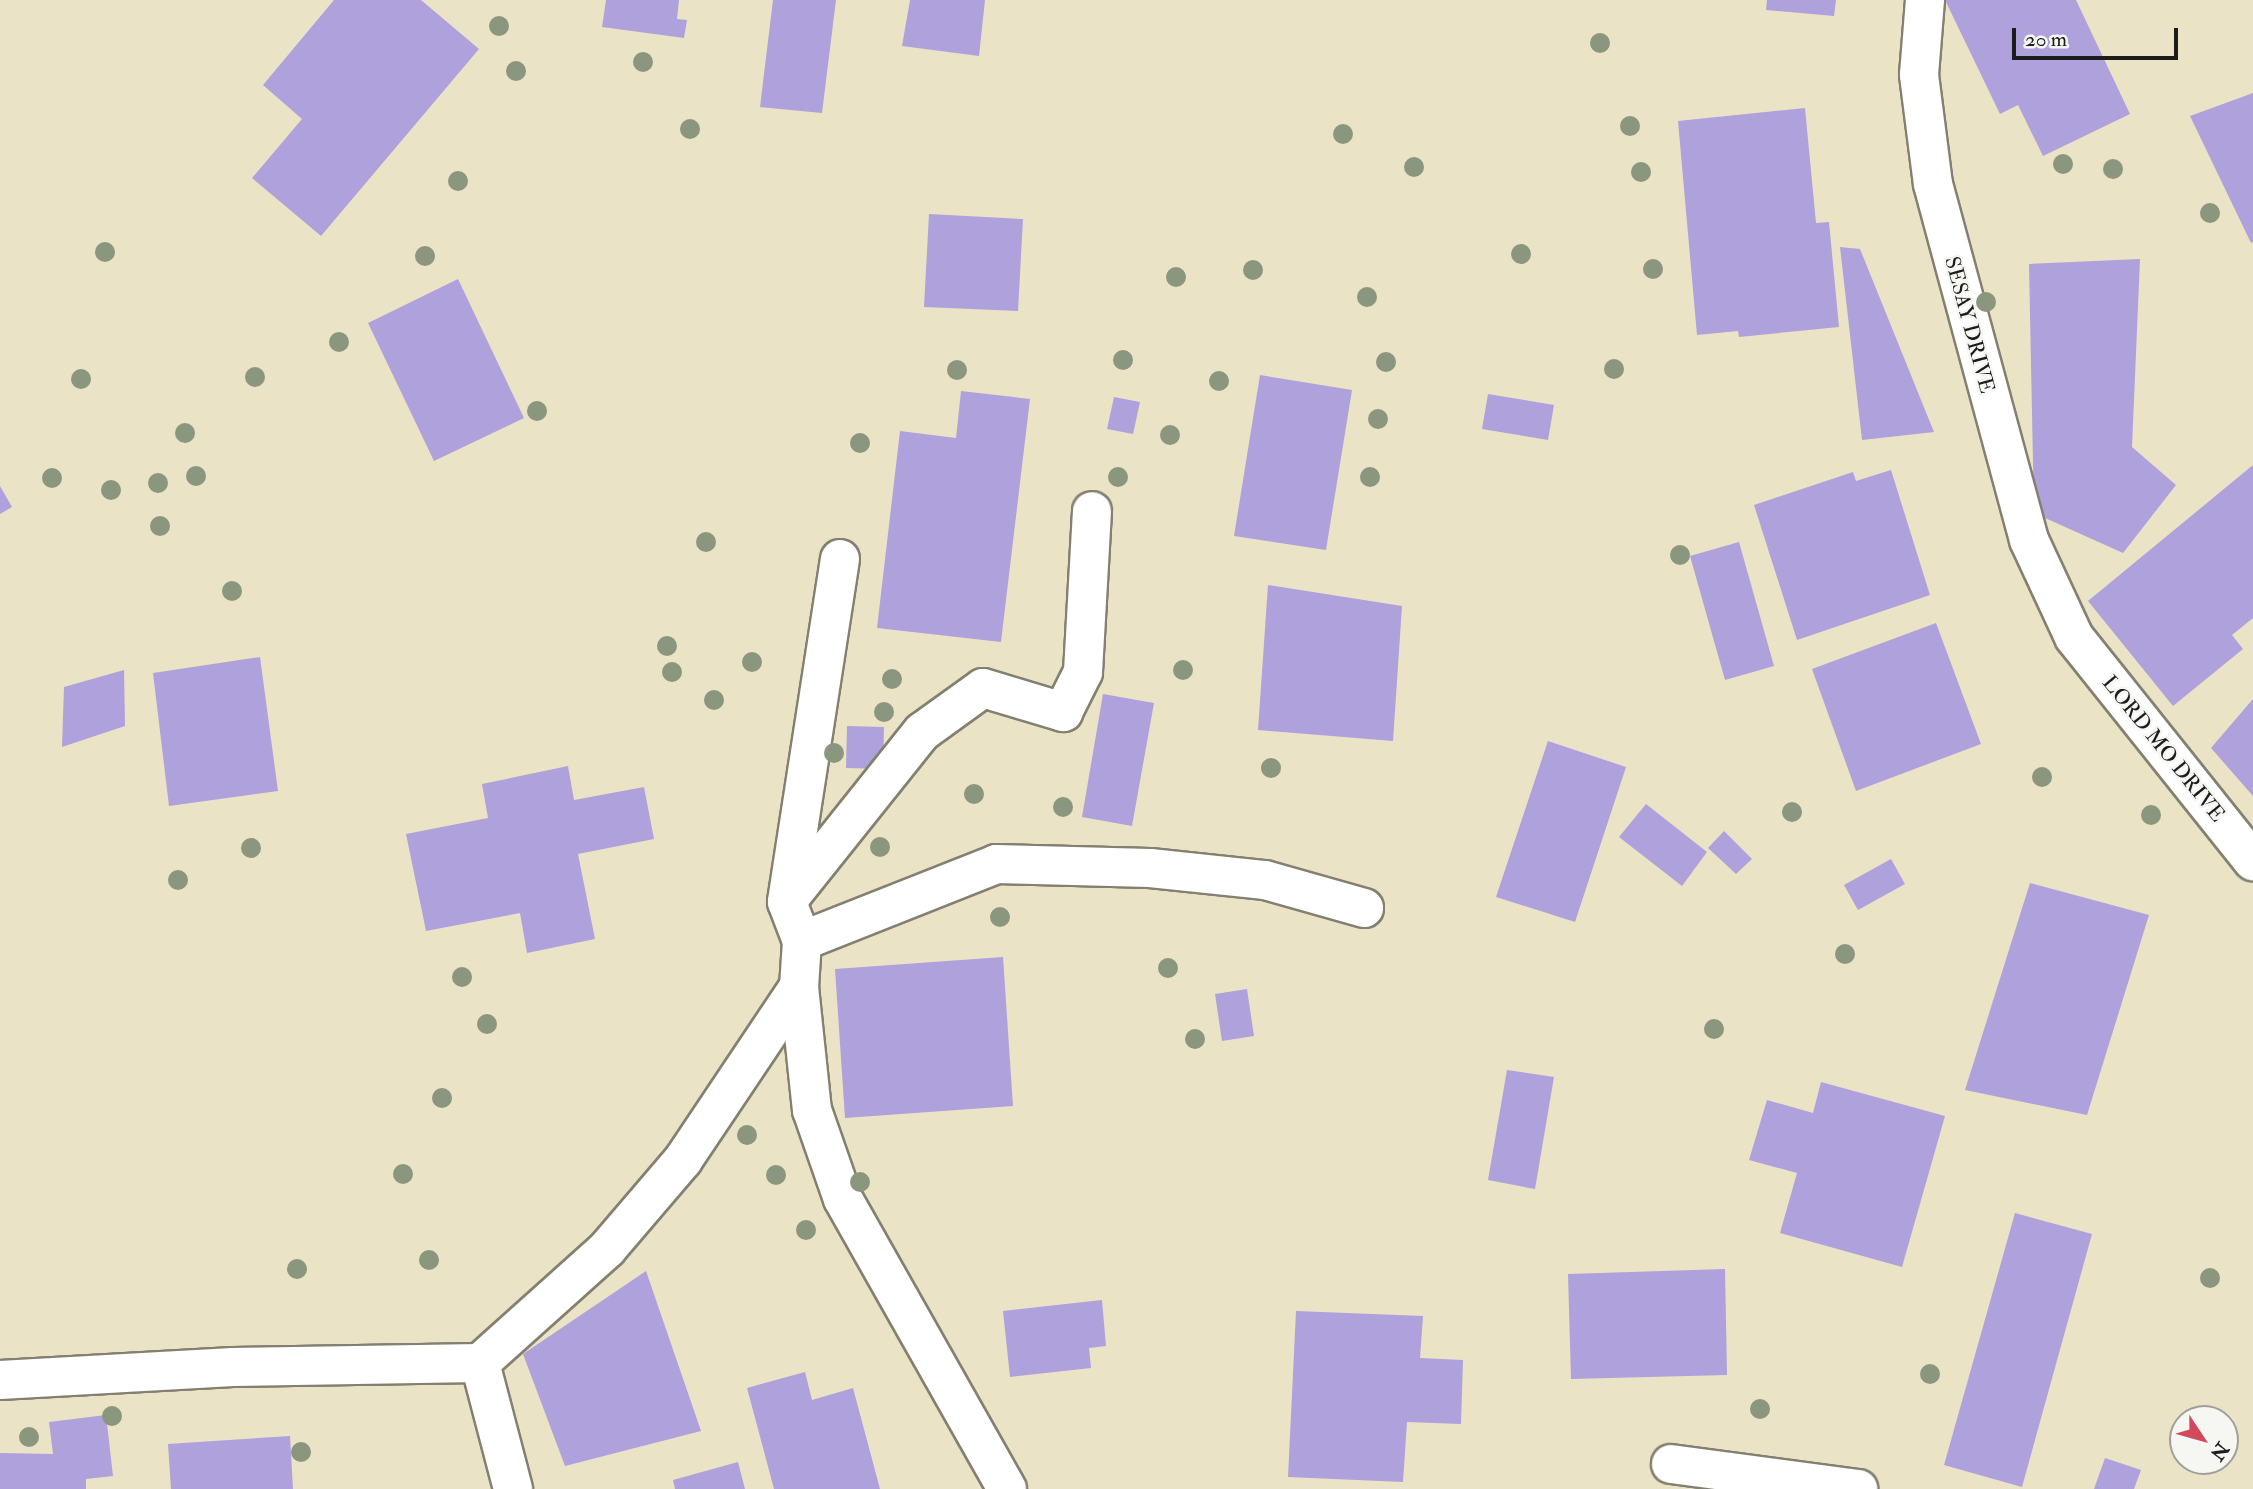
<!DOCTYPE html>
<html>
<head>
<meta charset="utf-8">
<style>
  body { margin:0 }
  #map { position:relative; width:2253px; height:1489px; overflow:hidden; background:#ebe3c6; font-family:"IM FELL Double Pica",serif }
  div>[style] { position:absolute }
  .building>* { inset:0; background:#afa1db }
  .roads { filter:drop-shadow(2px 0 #848071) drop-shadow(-2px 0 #848071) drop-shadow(0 2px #848071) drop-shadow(0 -2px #848071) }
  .minor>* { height:38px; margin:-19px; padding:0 19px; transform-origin:19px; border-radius:19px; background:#fff }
  .trees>* { width:20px; height:20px; margin:-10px; border-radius:50%; background:#8b967f }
  span { translate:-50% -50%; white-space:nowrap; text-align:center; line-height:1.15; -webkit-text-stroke:5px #f6f6f2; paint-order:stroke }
  .street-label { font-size:21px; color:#1c1c1c }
  .north { position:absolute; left:2169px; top:1405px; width:70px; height:70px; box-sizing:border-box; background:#f6f6f2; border:2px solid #9f9f9c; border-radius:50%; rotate:126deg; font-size:19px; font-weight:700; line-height:28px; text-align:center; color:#1c1c1c }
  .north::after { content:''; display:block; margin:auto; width:24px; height:32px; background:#d1495b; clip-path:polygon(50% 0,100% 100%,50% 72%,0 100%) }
  .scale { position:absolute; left:2012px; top:28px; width:166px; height:32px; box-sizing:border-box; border:4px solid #1c1c1c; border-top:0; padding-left:9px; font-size:21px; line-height:24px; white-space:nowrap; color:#1c1c1c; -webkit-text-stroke:5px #f6f6f2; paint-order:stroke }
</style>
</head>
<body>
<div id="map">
  <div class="building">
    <div style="clip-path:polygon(334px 0,421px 0,479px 49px,321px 236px,252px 178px,302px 119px,263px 85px)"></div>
    <div style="clip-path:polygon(606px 0,679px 0,677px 19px,687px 20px,684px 38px,602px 27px)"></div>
    <div style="clip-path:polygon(773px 0,836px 0,822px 113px,760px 107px)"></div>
    <div style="clip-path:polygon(910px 0,985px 0,979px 56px,902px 46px)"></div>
    <div style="clip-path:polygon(1767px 0,1836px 0,1834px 16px,1766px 10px)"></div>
    <div style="clip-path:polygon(1945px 0,2076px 0,2130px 114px,2043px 156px,2018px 105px,2000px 114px)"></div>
    <div style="clip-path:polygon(2253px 93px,2253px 242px,2251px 243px,2190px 116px)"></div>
    <div style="clip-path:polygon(1805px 108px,1816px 223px,1829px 222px,1839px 327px,1739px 337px,1738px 331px,1697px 335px,1678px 121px)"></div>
    <div style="clip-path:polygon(929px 214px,1023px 219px,1018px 311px,924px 307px)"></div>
    <div style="clip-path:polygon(1840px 247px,1860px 249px,1934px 432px,1862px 440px)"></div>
    <div style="clip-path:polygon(2140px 259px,2132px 447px,2176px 485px,2123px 553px,2034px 513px,2029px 264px)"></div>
    <div style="clip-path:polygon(458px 279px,524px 418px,434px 461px,368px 323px)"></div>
    <div style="clip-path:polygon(1260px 375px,1352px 390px,1326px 550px,1234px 536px)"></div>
    <div style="clip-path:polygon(961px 391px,1030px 399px,1001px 642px,877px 628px,900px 431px,956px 438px)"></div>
    <div style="clip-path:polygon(1488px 394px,1554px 405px,1548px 440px,1482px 429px)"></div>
    <div style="clip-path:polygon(1114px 397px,1140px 402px,1133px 434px,1107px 429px)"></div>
    <div style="clip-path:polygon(2253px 465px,2253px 618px,2232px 635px,2243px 649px,2173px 706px,2088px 601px)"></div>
    <div style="clip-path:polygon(1891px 470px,1930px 595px,1797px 640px,1754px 505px,1853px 472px,1856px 481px)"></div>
    <div style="clip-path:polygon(0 486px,12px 507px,0 514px)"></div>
    <div style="clip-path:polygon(1739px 542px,1774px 666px,1725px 680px,1690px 556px)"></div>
    <div style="clip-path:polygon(1268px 585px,1402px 606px,1393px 741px,1258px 730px)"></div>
    <div style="clip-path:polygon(1936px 623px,1981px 744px,1856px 791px,1812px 669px)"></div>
    <div style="clip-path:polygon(260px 657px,278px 791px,169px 806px,153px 673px)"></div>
    <div style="clip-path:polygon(124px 670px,125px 726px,62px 747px,64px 687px)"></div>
    <div style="clip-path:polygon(1103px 694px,1154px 703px,1132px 826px,1082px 817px)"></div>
    <div style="clip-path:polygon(2253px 699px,2253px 796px,2211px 748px)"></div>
    <div style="clip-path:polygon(847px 726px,884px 727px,883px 769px,846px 768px)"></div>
    <div style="clip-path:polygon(1548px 741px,1626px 767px,1575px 922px,1496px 897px)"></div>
    <div style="clip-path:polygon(568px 766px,574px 800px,644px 787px,654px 839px,578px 854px,595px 939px,527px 953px,520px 913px,426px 931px,406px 834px,488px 818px,482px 784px)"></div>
    <div style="clip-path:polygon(1646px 804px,1707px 852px,1682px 886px,1619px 837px)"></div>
    <div style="clip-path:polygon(1724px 831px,1752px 859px,1736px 874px,1708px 848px)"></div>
    <div style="clip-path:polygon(1891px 859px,1905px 884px,1858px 910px,1844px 885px)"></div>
    <div style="clip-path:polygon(2030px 883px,2149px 915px,2087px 1115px,1965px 1090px)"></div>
    <div style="clip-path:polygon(1003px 957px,1013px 1106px,845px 1118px,835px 969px)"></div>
    <div style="clip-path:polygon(1247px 989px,1254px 1036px,1222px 1041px,1215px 994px)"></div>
    <div style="clip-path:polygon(1507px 1070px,1554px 1077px,1535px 1189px,1488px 1180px)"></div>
    <div style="clip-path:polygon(1821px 1082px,1945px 1116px,1902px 1267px,1780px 1233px,1797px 1173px,1749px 1160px,1767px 1100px,1813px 1113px)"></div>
    <div style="clip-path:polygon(2015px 1213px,2092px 1234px,2022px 1487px,1944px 1465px)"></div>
    <div style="clip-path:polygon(1725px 1269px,1727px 1375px,1571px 1379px,1568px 1274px)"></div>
    <div style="clip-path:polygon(646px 1271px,701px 1431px,565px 1466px,523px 1354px)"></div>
    <div style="clip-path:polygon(1102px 1300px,1106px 1346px,1089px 1348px,1091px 1368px,1010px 1377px,1003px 1311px)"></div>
    <div style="clip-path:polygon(1296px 1311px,1423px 1316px,1420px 1358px,1463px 1360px,1461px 1424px,1407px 1422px,1403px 1482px,1288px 1477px)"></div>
    <div style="clip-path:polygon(805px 1372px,812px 1400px,853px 1388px,880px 1489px,774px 1489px,747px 1388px)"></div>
    <div style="clip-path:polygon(106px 1415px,113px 1476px,86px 1479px,86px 1489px,0 1489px,0 1453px,53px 1454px,49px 1422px)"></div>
    <div style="clip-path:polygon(290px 1436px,293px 1489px,171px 1489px,168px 1444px)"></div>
    <div style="clip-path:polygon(2105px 1458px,2141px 1470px,2134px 1489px,2094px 1489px)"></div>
    <div style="clip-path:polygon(738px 1462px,745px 1489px,675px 1489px,673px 1480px)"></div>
  </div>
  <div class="roads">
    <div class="minor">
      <div style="left:1925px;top:0;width:75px;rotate:94.6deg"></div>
      <div style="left:1919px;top:75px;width:110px;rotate:82.7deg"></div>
      <div style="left:1933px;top:184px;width:369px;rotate:74.9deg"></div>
      <div style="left:2029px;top:540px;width:107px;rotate:65.1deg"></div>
      <div style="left:2074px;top:637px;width:287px;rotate:51.4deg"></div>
      <div style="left:840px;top:559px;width:347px;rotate:98.8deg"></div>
      <div style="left:787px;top:902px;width:42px;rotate:69deg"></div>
      <div style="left:802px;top:941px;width:46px;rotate:93.7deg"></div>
      <div style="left:799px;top:987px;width:124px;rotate:84deg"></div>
      <div style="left:812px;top:1110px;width:94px;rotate:70.8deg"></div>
      <div style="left:843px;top:1199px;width:333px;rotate:60.5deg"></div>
      <div style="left:791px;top:896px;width:210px;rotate:-51.4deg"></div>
      <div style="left:922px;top:732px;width:75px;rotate:-35.8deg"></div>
      <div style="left:983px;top:688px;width:84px;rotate:16.7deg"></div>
      <div style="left:1063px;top:712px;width:45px;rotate:-63.4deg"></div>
      <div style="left:1083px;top:672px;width:161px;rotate:-86.8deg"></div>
      <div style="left:802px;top:941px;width:209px;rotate:-21.6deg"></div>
      <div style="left:996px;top:864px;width:154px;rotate:1.5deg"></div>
      <div style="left:1150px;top:868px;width:116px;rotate:6deg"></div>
      <div style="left:1265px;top:880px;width:103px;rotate:15.8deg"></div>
      <div style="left:480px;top:1363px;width:130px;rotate:75.3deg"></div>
      <div style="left:0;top:1380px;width:233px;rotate:-3.2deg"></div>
      <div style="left:233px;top:1367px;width:247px;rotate:-0.9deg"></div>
      <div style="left:480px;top:1363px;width:171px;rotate:-41.9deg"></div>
      <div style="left:607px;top:1249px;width:117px;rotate:-49.5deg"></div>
      <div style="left:683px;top:1160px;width:208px;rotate:-56.2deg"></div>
      <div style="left:1671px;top:1464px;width:189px;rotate:7.6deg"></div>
    </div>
  </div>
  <div class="trees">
    <div style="left:499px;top:26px"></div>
    <div style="left:1600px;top:43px"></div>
    <div style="left:643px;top:62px"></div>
    <div style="left:516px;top:71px"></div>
    <div style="left:1630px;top:126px"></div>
    <div style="left:690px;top:129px"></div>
    <div style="left:1343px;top:134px"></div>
    <div style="left:2063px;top:164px"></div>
    <div style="left:1414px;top:167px"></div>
    <div style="left:2113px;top:169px"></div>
    <div style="left:1641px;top:172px"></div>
    <div style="left:458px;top:181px"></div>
    <div style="left:2210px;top:213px"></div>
    <div style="left:105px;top:252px"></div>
    <div style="left:1521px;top:254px"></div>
    <div style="left:425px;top:256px"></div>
    <div style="left:1653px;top:269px"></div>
    <div style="left:1253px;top:270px"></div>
    <div style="left:1176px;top:277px"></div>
    <div style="left:1367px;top:297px"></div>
    <div style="left:1986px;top:302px"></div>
    <div style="left:339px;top:342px"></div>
    <div style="left:1123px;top:360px"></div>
    <div style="left:1386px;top:362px"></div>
    <div style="left:1614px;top:369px"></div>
    <div style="left:957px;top:370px"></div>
    <div style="left:255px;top:377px"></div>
    <div style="left:81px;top:379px"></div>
    <div style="left:1219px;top:381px"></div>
    <div style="left:537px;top:411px"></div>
    <div style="left:1378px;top:419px"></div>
    <div style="left:185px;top:433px"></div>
    <div style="left:1170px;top:435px"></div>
    <div style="left:860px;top:443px"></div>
    <div style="left:196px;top:476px"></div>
    <div style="left:1118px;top:477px"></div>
    <div style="left:1370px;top:477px"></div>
    <div style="left:52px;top:478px"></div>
    <div style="left:158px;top:483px"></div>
    <div style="left:111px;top:490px"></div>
    <div style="left:160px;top:526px"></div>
    <div style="left:706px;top:542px"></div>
    <div style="left:1680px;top:555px"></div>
    <div style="left:232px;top:591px"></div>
    <div style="left:667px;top:646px"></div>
    <div style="left:752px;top:662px"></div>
    <div style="left:1183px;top:670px"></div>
    <div style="left:672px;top:672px"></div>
    <div style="left:892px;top:679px"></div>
    <div style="left:714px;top:700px"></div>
    <div style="left:884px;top:712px"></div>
    <div style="left:834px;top:753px"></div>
    <div style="left:1271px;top:768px"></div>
    <div style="left:2042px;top:777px"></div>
    <div style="left:974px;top:794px"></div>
    <div style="left:1063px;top:807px"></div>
    <div style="left:1792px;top:812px"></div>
    <div style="left:2151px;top:815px"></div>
    <div style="left:880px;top:847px"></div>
    <div style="left:251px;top:848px"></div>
    <div style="left:178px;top:880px"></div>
    <div style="left:1000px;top:917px"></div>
    <div style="left:1845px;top:954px"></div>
    <div style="left:1168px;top:968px"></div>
    <div style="left:462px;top:977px"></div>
    <div style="left:487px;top:1024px"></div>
    <div style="left:1714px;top:1029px"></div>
    <div style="left:1195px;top:1039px"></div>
    <div style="left:442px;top:1098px"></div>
    <div style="left:747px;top:1135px"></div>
    <div style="left:403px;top:1174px"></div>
    <div style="left:776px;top:1175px"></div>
    <div style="left:860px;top:1182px"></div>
    <div style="left:806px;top:1230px"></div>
    <div style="left:429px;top:1260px"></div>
    <div style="left:297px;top:1269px"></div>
    <div style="left:2210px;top:1278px"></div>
    <div style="left:1930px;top:1374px"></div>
    <div style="left:1760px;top:1409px"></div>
    <div style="left:112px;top:1416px"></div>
    <div style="left:29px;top:1437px"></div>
    <div style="left:301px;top:1452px"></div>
  </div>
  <div class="street-label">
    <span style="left:1969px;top:325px;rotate:75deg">SESAY DRIVE</span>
    <span style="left:2163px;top:749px;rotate:51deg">LORD MO DRIVE</span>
  </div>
  <div class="north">N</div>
  <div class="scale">20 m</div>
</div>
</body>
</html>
